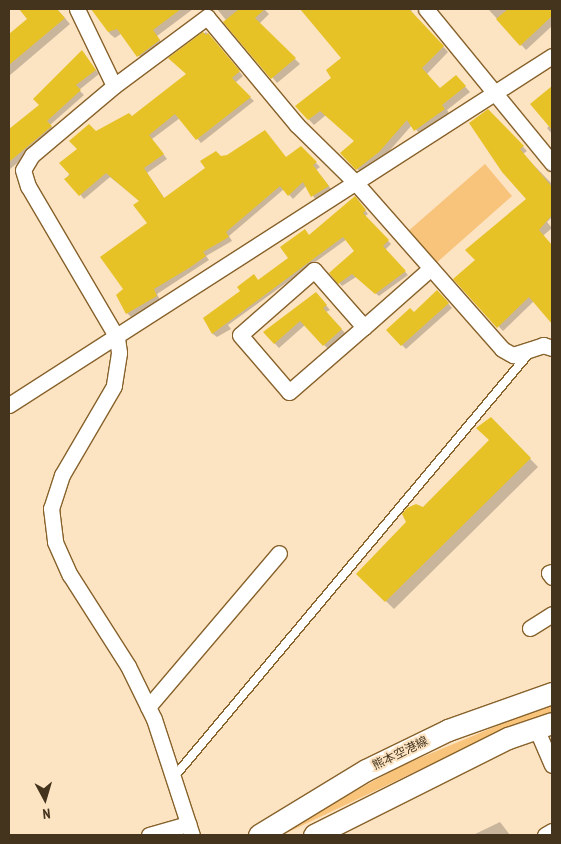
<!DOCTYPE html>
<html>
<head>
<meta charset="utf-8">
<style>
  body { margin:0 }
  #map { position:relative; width:561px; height:844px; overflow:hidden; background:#fce3c2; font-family:"PT Sans Narrow","Noto Sans JP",sans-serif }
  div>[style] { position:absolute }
  .green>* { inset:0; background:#f8c37a }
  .shadow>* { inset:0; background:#0003 }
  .building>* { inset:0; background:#e6c227 }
  .roads { filter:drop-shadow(1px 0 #87622b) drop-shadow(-1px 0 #87622b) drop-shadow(0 1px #87622b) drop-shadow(0 -1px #87622b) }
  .lane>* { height:8px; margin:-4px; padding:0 4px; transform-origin:4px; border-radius:4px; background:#fff }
  .street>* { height:15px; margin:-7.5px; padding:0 7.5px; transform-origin:7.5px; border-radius:7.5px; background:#fff }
  .secondary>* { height:21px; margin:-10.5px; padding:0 10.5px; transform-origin:10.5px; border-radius:10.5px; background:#fff }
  span { translate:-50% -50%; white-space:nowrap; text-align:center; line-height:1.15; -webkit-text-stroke:4px #fce3c2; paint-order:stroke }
  .street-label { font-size:12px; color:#44341d }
  .frame { position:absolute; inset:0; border:10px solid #44341d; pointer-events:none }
  .north { position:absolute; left:20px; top:774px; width:50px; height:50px; -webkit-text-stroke:4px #fce3c2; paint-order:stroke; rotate:174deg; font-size:14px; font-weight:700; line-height:20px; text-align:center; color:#44341d }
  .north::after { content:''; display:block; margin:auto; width:18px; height:22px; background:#44341d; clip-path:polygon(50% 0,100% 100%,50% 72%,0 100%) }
</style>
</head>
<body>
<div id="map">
  <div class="green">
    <div style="clip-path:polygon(485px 164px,512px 196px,434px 265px,406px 233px)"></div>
    <div style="clip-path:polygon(552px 703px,552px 713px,478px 742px,282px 835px,274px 835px,403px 765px)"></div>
  </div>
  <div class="shadow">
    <div style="clip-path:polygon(21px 9px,57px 9px,70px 24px,9px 76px,9px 35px,28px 19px)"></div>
    <div style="clip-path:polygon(103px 9px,149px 9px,153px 14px,160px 9px,193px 9px,157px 36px,164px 46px,143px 61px,122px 33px,115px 38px,110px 34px,96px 13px)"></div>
    <div style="clip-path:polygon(217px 9px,264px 9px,269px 14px,259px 24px,300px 64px,277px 83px)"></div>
    <div style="clip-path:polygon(312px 9px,413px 9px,411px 11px,448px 52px,427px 74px,440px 90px,456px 77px,470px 92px,447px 110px,450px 115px,421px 135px,412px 125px,384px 157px,362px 174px,342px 153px,356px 142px,326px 115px,314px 125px,297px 107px,332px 79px,342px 58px,306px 14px)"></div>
    <div style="clip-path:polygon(488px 9px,552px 9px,552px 26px,526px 50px)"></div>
    <div style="clip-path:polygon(206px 32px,243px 76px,235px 83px,254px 101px,201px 143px,180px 118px,152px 139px,167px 159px,147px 173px,165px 199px,221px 158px,287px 158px,301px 148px,320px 167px,316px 170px,332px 190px,316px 200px,306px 186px,293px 199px,284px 189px,229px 236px,232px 241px,206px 256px,209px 260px,157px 294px,160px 300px,131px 317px,127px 313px,125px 290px,149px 223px,141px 202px,110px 177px,84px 199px,66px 179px,96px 133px,132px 118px,188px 75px,170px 58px)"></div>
    <div style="clip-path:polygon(82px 52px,99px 74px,79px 90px,84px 95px,50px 125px,55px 131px,9px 170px,9px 130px,41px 105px)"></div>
    <div style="clip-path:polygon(551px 89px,552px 90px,552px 134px,547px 128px,550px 125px)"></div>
    <div style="clip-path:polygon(488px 111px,527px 151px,523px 154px,552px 184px,552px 217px,547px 222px,552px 228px,515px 260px,524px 271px,552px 250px,552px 321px,534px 301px,503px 331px,455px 279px,476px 261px,527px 199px)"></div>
    <div style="clip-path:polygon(358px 201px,368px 214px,365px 216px,391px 244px,385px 250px,408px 275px,379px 296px,356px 277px,342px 286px,331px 273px,356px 251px,347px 239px,228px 325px,231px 329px,217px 337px,213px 334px,205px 318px,290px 258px,309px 236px)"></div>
    <div style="clip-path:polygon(441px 295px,452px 308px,406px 349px,388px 331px)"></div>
    <div style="clip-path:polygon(320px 298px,330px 310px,326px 312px,345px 333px,328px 349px,305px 325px,279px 348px,264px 332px)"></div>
    <div style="clip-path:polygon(491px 419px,538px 467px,394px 609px,358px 574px,490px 441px)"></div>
    <div style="clip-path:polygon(500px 822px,510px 835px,473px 835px)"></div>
  </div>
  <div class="building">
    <div style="clip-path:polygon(19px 9px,57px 9px,65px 18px,9px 65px,9px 34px,27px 19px)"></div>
    <div style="clip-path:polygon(91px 9px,181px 9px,153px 30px,160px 40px,137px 57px,117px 29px,108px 32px)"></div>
    <div style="clip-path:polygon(239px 9px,265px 9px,255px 18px,296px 58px,271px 79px,223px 22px)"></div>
    <div style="clip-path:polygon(300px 9px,409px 9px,444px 46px,422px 68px,440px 88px,456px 75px,466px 86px,442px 105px,445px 109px,414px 131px,407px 120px,379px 152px,356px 170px,340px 153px,354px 141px,320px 111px,308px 120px,295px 106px,331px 78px,326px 70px,341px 58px)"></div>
    <div style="clip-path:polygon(508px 9px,552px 9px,552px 16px,520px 46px,496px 19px)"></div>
    <div style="clip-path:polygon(203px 32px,206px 35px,208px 33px,240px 71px,232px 78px,251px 97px,196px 140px,175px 114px,149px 135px,164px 154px,144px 168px,164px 198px,205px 168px,200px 161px,216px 151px,221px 156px,227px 155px,265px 130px,286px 157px,301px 146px,317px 162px,313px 165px,329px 186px,311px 197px,303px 182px,288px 196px,280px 186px,226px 232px,229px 237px,203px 252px,206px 256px,189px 268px,154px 289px,157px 296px,126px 314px,116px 295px,123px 289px,100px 257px,147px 223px,133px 205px,139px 201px,106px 173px,79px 196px,64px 179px,70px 175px,59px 163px,77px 149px,69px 141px,89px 124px,96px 131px,129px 113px,132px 116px,186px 74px,168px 58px)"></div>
    <div style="clip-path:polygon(82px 50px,96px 70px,76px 85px,81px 90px,47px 121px,52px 126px,9px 162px,9px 129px,39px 105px,33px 99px)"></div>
    <div style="clip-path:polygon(552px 86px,552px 130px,530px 104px)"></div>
    <div style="clip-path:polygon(488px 109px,524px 146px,520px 149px,552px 187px,552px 215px,539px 230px,552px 245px,552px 324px,529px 297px,497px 328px,453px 279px,475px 260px,465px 250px,526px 199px,502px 172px,469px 123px)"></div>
    <div style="clip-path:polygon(355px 196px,366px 210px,363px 213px,389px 240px,383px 246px,406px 271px,375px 294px,352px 274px,338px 284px,329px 273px,354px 251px,343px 237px,212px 334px,203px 318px,240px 291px,237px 287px,254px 274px,258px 280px,288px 258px,280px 247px,305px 229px,309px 235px)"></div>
    <div style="clip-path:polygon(437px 290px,449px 303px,401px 346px,386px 330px,410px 308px,414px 312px)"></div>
    <div style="clip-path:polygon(316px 292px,327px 305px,323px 308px,342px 329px,323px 346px,300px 321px,274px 344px,263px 332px)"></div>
    <div style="clip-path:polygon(491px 417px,531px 458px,385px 602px,356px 574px,406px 522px,402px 514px,407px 508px,416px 504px,423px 507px,489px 440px,476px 428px)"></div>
  </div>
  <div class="roads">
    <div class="lane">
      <div style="left:174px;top:777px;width:556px;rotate:-50.04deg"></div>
    </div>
    <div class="street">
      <div style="left:77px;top:9px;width:85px;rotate:64.3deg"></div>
      <div style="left:114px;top:86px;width:107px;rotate:139.9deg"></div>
      <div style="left:32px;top:155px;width:17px;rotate:121deg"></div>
      <div style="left:23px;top:170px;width:17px;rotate:73deg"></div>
      <div style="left:28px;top:186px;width:176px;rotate:59.6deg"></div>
      <div style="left:117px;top:338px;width:15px;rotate:82deg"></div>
      <div style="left:119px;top:353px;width:33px;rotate:99deg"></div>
      <div style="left:114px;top:386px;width:103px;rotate:120.3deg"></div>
      <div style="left:62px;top:475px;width:35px;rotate:108deg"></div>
      <div style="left:51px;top:508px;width:34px;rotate:83deg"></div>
      <div style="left:55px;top:542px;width:36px;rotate:66deg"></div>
      <div style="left:70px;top:575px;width:108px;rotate:57.5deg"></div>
      <div style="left:128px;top:666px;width:59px;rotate:63.9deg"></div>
      <div style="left:154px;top:719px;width:122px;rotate:71.9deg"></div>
      <div style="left:426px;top:9px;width:199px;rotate:50.7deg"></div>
      <div style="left:114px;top:86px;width:116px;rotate:-36.6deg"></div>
      <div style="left:207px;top:17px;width:141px;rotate:50.2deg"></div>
      <div style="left:297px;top:125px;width:81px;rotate:44.5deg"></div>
      <div style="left:355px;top:182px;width:222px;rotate:48.6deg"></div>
      <div style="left:502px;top:349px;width:13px;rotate:29deg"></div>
      <div style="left:513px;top:355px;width:32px;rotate:-18deg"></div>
      <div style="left:543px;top:345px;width:9px;rotate:18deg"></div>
      <div style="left:364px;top:327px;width:76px;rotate:-131.3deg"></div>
      <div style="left:314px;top:270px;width:98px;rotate:138.7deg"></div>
      <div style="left:240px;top:335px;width:75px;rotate:49.3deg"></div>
      <div style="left:289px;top:392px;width:99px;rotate:-40.9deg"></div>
      <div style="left:364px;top:327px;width:89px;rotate:-41.4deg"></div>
      <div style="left:9px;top:405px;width:645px;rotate:-32.73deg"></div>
      <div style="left:552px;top:572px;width:3px;rotate:162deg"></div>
      <div style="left:549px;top:573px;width:5px;rotate:53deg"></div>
      <div style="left:530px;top:628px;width:26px;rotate:-32deg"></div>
      <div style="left:148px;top:707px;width:202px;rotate:-49.6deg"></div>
      <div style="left:536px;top:728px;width:40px;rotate:66.6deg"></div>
      <div style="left:149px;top:835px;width:41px;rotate:-15.8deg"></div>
      <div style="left:545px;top:835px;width:8px;rotate:-30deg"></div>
    </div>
    <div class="secondary">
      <div style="left:259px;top:835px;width:125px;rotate:-31.3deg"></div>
      <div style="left:366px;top:770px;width:91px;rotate:-26deg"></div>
      <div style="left:448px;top:730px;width:110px;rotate:-19.6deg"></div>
      <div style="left:314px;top:835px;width:217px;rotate:-26.6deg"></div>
      <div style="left:508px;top:738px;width:46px;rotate:-18.8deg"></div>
    </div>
  </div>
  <div class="street-label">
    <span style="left:400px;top:753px;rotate:-26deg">熊本空港線</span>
  </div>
  <div class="frame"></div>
  <div class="north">N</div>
</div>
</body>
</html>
